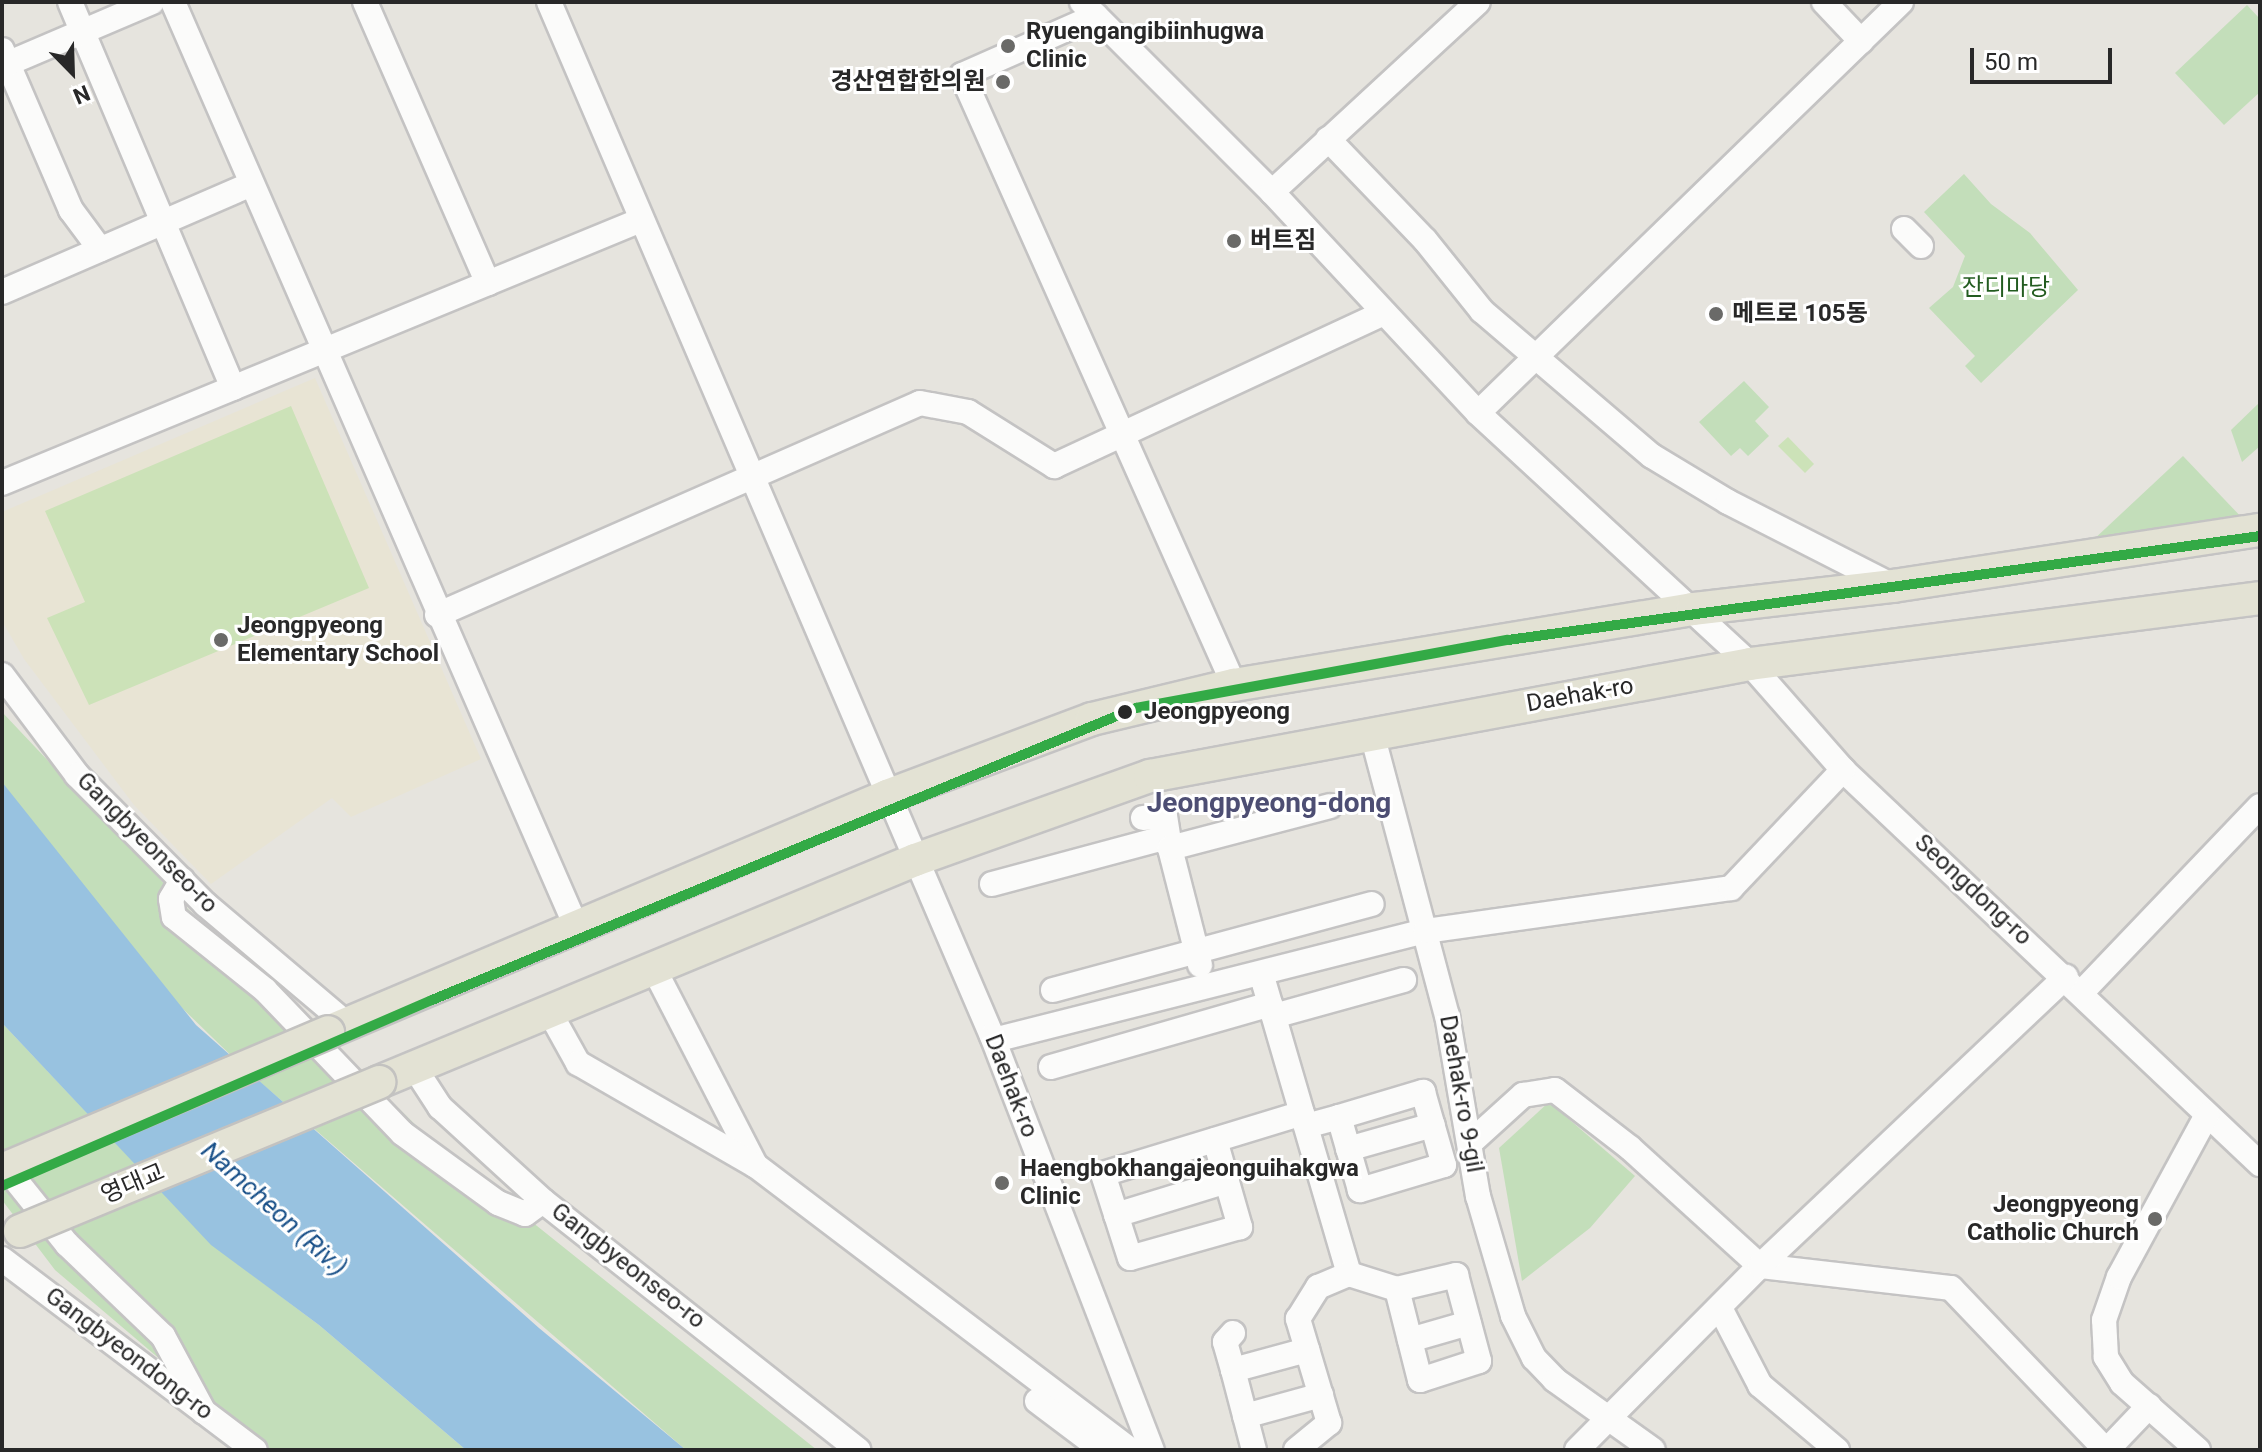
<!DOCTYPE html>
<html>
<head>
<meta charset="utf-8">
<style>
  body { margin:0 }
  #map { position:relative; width:2262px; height:1452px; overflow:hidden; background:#e6e4de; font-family:Roboto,"Noto Sans KR",sans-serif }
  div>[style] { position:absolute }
  .education>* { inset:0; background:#e8e4d4 }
  .green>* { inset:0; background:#c3deba }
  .pitch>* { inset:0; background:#cce2b8 }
  .water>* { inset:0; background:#98c2e0 }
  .roads { filter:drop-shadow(2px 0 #c4c3c3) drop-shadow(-2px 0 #c4c3c3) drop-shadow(0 2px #c4c3c3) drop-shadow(0 -2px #c4c3c3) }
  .minor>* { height:24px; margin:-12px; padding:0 12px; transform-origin:12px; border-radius:12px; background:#fbfbfa }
  .major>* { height:32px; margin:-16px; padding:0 16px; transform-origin:16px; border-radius:16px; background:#e3e2d4 }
  .bridges { filter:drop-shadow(2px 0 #c3c2c0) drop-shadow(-2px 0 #c3c2c0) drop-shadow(0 2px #c3c2c0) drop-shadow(0 -2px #c3c2c0) }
  .major-bridge>* { height:32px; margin:-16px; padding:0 16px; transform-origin:16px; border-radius:16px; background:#e3e2d4 }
  .metro-1>* { height:10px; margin:-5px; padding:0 5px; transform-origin:5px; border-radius:5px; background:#33aa46 }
  .dots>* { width:22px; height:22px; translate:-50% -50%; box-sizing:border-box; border:4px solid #fff; border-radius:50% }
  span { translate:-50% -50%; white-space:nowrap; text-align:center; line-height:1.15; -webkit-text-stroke:6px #fff; paint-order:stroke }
  .poi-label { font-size:24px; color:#282828; font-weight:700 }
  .left { translate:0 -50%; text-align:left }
  .right { translate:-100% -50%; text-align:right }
  .park-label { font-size:24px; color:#235c20 }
  .street-label { font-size:24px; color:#282828 }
  .stop-label { font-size:24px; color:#282828; font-weight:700 }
  .water-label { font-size:26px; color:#1a5189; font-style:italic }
  .quarter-label { font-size:28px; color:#4d4e73; font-weight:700 }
  .frame { position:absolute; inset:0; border:4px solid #282828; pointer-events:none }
  .north { position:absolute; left:32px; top:32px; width:80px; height:80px; -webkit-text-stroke:6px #fff; paint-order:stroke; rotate:157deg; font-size:22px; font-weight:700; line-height:32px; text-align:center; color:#282828 }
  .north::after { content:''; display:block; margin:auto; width:28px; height:36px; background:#282828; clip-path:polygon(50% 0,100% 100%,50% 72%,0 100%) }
  .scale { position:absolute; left:1970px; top:48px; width:142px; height:36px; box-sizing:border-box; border:4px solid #282828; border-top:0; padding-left:10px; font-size:24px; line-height:28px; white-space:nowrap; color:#282828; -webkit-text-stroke:6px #fff; paint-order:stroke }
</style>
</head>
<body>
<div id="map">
  <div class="education">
    <div style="clip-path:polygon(315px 378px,481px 759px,351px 817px,332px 798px,211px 884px,134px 805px,24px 659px,2px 621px,2px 512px)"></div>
  </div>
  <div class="green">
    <div style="clip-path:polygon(2247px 5px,2260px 19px,2260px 92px,2224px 125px,2175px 73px)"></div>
    <div style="clip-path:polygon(1964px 174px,1991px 204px,2030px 233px,2078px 290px,1981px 383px,1965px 366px,1975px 356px,1929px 308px,1953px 287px,1965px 256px,1924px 212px)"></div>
    <div style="clip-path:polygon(1744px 381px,1769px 407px,1755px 421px,1769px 436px,1748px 456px,1740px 448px,1731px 456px,1699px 422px)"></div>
    <div style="clip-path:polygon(2260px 402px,2260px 446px,2242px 462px,2231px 430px)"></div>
    <div style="clip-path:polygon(2183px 456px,2245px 521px,2091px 542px)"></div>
    <div style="clip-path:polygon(2px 712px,206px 928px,296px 1007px,437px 1146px,817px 1450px,686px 1450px,244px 1068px,180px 1006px,4px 787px)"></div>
    <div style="clip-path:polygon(2px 1023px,211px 1244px,319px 1325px,466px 1450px,267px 1450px,55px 1270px,2px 1200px)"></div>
    <div style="clip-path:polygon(1549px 1102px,1635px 1176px,1590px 1228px,1522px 1281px,1499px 1148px)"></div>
  </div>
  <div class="pitch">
    <div style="clip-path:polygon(291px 406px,369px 588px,89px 705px,47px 618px,85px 602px,45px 511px)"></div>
    <div style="clip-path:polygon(1788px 437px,1814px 464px,1805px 473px,1778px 446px)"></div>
  </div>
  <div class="water">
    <div style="clip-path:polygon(2px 782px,196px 1025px,539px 1328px,686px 1450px,466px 1450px,319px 1325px,211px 1245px,2px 1023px)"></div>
  </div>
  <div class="roads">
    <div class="minor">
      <div style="left:70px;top:2px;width:419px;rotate:67.1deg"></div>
      <div style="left:173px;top:2px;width:1008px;rotate:66.44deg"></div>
      <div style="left:365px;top:2px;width:307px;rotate:66.4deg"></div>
      <div style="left:549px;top:2px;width:1125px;rotate:66.81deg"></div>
      <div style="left:992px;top:1036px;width:444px;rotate:68.9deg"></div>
      <div style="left:1082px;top:2px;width:269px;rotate:45deg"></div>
      <div style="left:1272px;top:192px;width:302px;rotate:47deg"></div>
      <div style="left:1478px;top:413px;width:370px;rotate:42.7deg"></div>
      <div style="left:1750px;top:664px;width:141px;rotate:48.7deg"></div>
      <div style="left:1843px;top:770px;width:574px;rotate:43.38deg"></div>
      <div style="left:1824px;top:2px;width:54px;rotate:46.5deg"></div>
      <div style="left:1096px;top:16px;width:146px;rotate:156.2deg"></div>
      <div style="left:962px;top:75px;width:668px;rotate:65.97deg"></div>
      <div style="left:2px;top:50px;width:174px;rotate:66.7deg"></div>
      <div style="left:71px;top:210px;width:49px;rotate:53.4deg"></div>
      <div style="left:2px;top:66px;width:163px;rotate:-23.1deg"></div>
      <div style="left:1328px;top:139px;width:140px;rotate:46.2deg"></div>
      <div style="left:1425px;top:240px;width:91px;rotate:51.2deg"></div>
      <div style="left:1482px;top:311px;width:223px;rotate:40.5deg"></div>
      <div style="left:1652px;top:456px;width:89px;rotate:31.2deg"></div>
      <div style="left:1728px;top:502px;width:185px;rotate:27deg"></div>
      <div style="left:1272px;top:192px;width:280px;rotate:-42.7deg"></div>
      <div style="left:1904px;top:229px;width:24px;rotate:45deg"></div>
      <div style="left:2px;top:292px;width:272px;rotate:-23.4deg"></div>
      <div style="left:1478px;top:413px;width:590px;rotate:-44.18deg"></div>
      <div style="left:2px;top:483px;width:691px;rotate:-22.37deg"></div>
      <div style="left:437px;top:615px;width:527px;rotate:-23.7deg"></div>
      <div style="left:920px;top:403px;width:49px;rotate:10.6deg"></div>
      <div style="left:968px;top:412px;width:102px;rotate:32.1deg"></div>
      <div style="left:1054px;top:466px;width:364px;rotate:-24.9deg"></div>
      <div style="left:2px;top:675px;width:125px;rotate:53.1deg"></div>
      <div style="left:77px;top:775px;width:182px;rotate:45.2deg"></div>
      <div style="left:205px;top:904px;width:186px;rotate:40.2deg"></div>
      <div style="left:1372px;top:734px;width:291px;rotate:75.1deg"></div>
      <div style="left:1447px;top:1015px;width:184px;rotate:80.3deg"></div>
      <div style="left:1478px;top:1196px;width:125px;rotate:73.7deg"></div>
      <div style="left:1513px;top:1316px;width:47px;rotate:63.4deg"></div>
      <div style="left:1534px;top:1358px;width:30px;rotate:46deg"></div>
      <div style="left:1555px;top:1380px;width:120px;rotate:35.5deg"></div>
      <div style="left:1143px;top:818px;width:22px;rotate:-5deg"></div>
      <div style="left:1165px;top:816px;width:32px;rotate:81deg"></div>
      <div style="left:182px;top:880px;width:22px;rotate:120deg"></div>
      <div style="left:171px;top:899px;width:18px;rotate:81deg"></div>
      <div style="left:174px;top:917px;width:117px;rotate:38.7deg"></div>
      <div style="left:265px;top:990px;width:198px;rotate:46.2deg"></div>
      <div style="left:402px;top:1133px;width:119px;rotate:36.1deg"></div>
      <div style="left:498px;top:1203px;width:29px;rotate:22deg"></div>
      <div style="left:525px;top:1214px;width:22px;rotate:-36deg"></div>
      <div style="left:992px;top:884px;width:178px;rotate:-15deg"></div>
      <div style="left:1164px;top:838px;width:12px;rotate:59deg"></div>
      <div style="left:1200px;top:965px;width:121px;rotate:-104.4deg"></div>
      <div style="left:1170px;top:848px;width:165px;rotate:-14.7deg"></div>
      <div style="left:653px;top:967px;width:223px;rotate:62.7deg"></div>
      <div style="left:755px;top:1165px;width:471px;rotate:37.2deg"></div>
      <div style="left:1261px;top:973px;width:314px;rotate:73.7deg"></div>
      <div style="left:1053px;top:990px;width:330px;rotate:-15.1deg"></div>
      <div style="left:2082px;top:992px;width:257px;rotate:-46.3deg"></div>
      <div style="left:549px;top:1011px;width:60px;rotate:60.9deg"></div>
      <div style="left:578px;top:1063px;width:204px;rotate:30deg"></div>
      <div style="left:1274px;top:1016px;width:135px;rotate:-15.5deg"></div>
      <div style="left:994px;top:1040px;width:446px;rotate:-14.2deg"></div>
      <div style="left:1426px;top:931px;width:308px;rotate:-8deg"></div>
      <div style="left:1731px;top:888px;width:163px;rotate:-46.5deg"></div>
      <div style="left:414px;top:1067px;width:48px;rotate:57deg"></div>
      <div style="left:440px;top:1107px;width:139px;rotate:42.4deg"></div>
      <div style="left:543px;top:1201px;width:402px;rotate:38.3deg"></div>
      <div style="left:1051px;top:1067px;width:228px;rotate:-16deg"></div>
      <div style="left:1306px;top:1126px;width:34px;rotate:-15deg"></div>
      <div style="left:1339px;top:1117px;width:88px;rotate:-16.6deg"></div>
      <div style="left:1423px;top:1092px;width:76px;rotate:74deg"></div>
      <div style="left:1444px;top:1165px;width:88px;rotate:163.4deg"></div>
      <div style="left:1360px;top:1190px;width:76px;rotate:-106deg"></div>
      <div style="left:1215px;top:1140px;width:91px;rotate:74deg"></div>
      <div style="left:1240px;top:1227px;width:114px;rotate:164.3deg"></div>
      <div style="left:1130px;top:1258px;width:88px;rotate:-107.8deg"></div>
      <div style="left:1103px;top:1174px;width:208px;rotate:-17deg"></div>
      <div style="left:1470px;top:1143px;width:72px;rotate:-42.2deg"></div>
      <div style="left:1523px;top:1095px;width:32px;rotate:-9deg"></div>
      <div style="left:1555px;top:1090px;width:95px;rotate:37.7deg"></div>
      <div style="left:1630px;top:1148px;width:176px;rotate:42.2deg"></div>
      <div style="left:1760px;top:1266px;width:192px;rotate:6.6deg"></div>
      <div style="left:1951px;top:1288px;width:224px;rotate:46.3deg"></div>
      <div style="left:1348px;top:1149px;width:88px;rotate:-15.8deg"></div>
      <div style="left:2px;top:1163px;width:104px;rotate:51.3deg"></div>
      <div style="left:67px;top:1244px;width:133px;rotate:43.8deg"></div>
      <div style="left:163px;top:1336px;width:86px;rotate:61.7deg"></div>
      <div style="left:1116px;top:1215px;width:116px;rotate:-17deg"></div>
      <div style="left:2px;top:1259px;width:317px;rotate:37.1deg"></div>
      <div style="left:1720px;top:1308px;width:87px;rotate:62.5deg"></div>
      <div style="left:1760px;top:1385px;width:101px;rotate:40.2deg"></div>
      <div style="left:1410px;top:1340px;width:61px;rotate:-16.1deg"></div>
      <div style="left:1233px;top:1370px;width:29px;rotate:-106deg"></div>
      <div style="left:1225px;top:1342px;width:12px;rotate:-48deg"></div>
      <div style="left:1037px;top:1401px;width:81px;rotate:37deg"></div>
      <div style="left:1245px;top:1416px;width:79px;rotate:-15.4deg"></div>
      <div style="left:1254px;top:1450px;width:83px;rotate:-104.7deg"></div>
      <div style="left:1233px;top:1370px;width:77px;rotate:-15.1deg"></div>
      <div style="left:1296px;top:1450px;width:43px;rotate:-39.3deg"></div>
      <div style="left:1329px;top:1423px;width:109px;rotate:-106.6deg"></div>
      <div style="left:1298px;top:1319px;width:38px;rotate:-58deg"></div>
      <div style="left:1318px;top:1287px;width:34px;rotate:-23deg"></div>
      <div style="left:1349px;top:1274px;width:50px;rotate:17.4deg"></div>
      <div style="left:1397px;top:1289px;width:61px;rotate:-13.3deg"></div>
      <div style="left:1456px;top:1275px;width:89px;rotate:75deg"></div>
      <div style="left:1479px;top:1361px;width:62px;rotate:162.1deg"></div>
      <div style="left:1420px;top:1380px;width:94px;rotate:-104.2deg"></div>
      <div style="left:1577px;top:1450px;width:260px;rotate:-45.2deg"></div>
      <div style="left:1760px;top:1266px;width:421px;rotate:-43.4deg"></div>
      <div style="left:2107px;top:1450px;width:61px;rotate:-46.3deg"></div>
      <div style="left:2198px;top:1450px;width:101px;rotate:-138.6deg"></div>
      <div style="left:2122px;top:1383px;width:31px;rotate:-122deg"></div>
      <div style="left:2106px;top:1357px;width:37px;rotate:-93deg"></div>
      <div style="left:2104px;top:1320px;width:46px;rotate:-70.8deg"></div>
      <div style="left:2119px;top:1277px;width:184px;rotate:-61.5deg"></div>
    </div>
    <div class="major">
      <div style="left:328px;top:1032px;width:607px;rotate:-22.89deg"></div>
      <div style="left:887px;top:796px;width:219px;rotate:-20.6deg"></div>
      <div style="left:1092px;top:719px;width:146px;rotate:-13.5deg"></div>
      <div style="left:1234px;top:685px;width:465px;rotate:-9.4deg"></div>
      <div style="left:1693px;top:609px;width:201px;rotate:-6.6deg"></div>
      <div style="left:1893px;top:586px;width:371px;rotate:-8.7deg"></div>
      <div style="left:379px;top:1082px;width:580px;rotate:-22.5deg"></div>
      <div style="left:915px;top:860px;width:250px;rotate:-19.7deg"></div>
      <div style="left:1150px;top:776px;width:610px;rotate:-10.57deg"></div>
      <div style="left:1750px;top:664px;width:514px;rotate:-7.37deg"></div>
    </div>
  </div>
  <div class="bridges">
    <div class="major-bridge">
      <div style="left:2px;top:1170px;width:354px;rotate:-22.9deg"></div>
      <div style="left:20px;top:1231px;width:389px;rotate:-22.5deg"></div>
    </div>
  </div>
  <div class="metro-1">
    <div style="left:2px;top:1186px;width:469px;rotate:-23.4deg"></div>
    <div style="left:432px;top:1000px;width:762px;rotate:-22.53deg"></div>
    <div style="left:1136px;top:708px;width:378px;rotate:-10.4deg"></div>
    <div style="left:1508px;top:640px;width:759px;rotate:-7.87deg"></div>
  </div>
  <div class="dots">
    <div style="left:1008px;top:46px;background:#6a6a68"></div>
    <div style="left:1003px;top:82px;background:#6a6a68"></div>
    <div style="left:1234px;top:241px;background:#6a6a68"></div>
    <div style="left:1716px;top:314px;background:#6a6a68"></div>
    <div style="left:221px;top:640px;background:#6a6a68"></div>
    <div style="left:1125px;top:712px;background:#282828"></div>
    <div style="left:1002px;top:1183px;background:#6a6a68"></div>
    <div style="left:2155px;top:1219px;background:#6a6a68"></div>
  </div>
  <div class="poi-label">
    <span class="left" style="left:1026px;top:46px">Ryuengangibiinhugwa<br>Clinic</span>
    <span class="right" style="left:985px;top:82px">경산연합한의원</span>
    <span class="left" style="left:1250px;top:241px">버트짐</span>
    <span class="left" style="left:1732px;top:314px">메트로 105동</span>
    <span class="left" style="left:237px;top:640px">Jeongpyeong<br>Elementary School</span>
    <span class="left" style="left:1020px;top:1183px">Haengbokhangajeonguihakgwa<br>Clinic</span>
    <span class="right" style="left:2139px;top:1219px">Jeongpyeong<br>Catholic Church</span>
  </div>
  <div class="park-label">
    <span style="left:2006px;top:288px">잔디마당</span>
  </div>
  <div class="street-label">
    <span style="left:1580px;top:695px;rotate:-10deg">Daehak-ro</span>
    <span style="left:147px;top:843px;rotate:45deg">Gangbyeonseo-ro</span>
    <span style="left:1973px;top:890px;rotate:43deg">Seongdong-ro</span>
    <span style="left:1011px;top:1086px;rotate:69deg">Daehak-ro</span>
    <span style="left:1461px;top:1094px;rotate:80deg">Daehak-ro 9-gil</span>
    <span style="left:133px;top:1184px;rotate:-23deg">영대교</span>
    <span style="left:628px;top:1266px;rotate:38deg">Gangbyeonseo-ro</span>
    <span style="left:129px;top:1354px;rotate:37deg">Gangbyeondong-ro</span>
  </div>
  <div class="stop-label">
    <span class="left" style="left:1144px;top:712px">Jeongpyeong</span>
  </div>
  <div class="water-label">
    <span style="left:274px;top:1209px;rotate:42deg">Namcheon (Riv.)</span>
  </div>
  <div class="quarter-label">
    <span style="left:1269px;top:803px">Jeongpyeong-dong</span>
  </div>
  <div class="frame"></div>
  <div class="north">N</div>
  <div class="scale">50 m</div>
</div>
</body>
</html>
